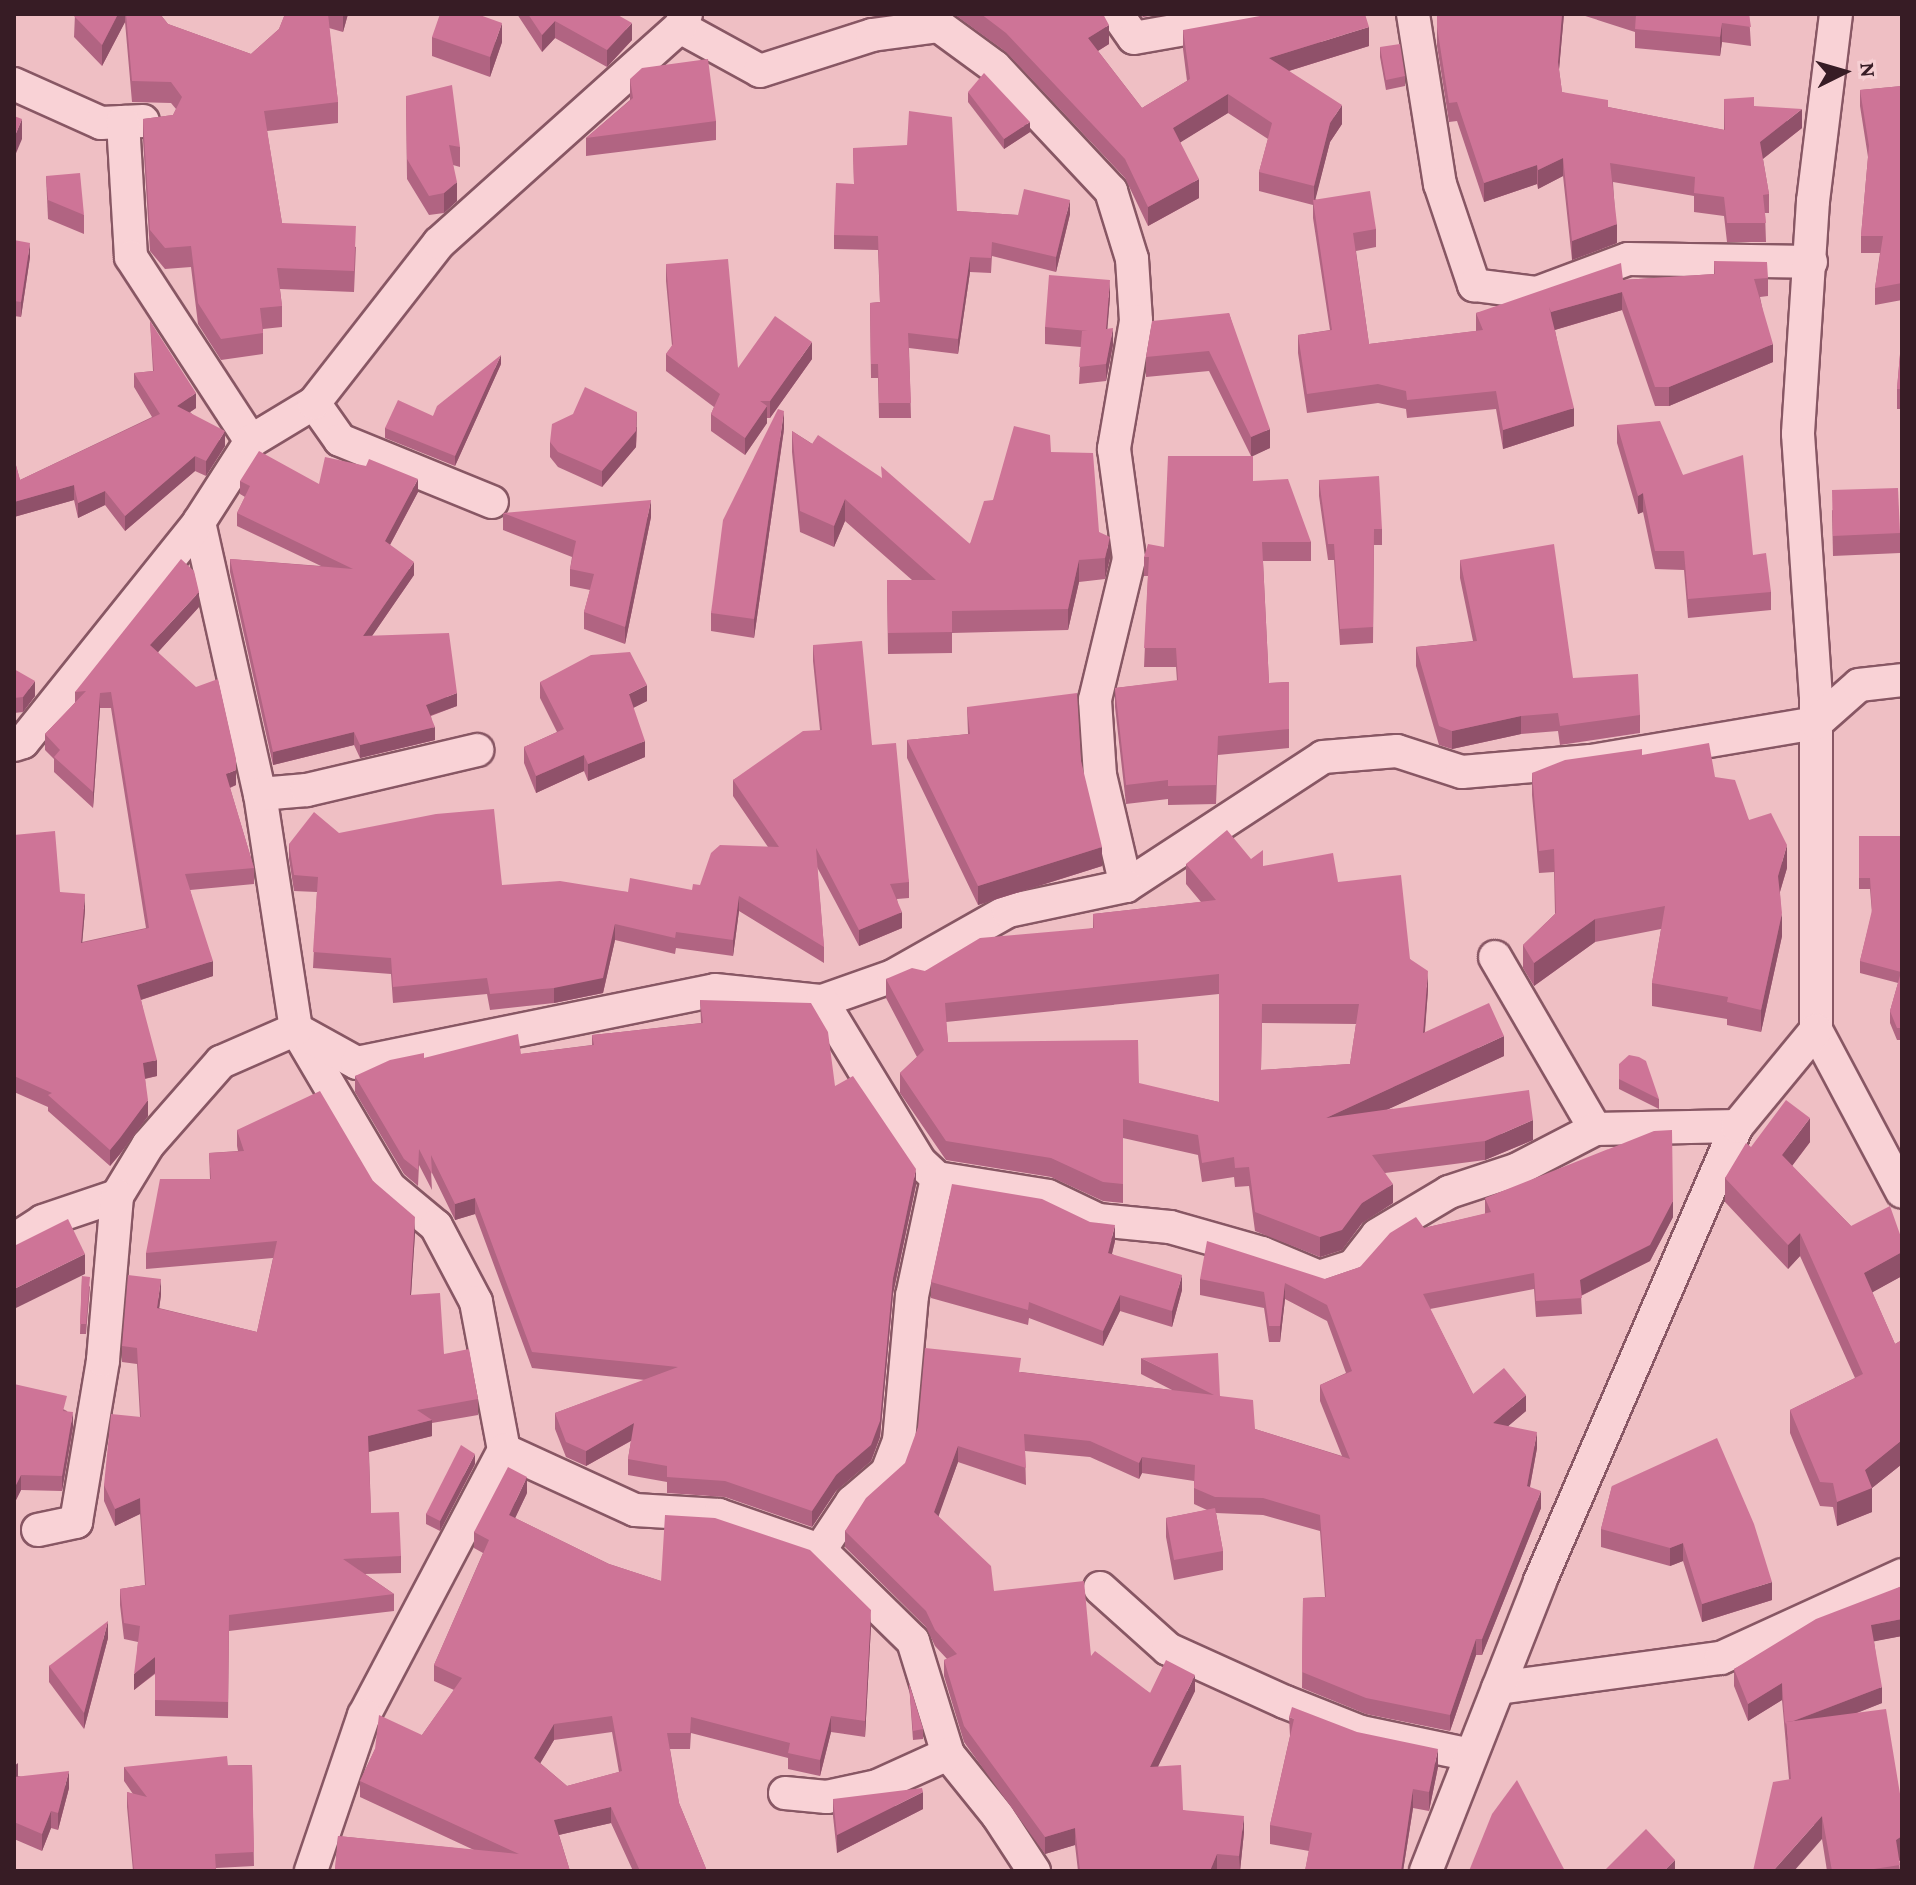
<!DOCTYPE html>
<html>
<head>
<meta charset="utf-8">
<style>
  body { margin:0 }
  #map { position:relative; width:1916px; height:1885px; overflow:hidden; background:#efbfc4; font-family:"Crimson Pro",serif }
  div>[style] { position:absolute }
  .roads { filter:drop-shadow(2px 0 #885764) drop-shadow(-2px 0 #885764) drop-shadow(0 2px #885764) drop-shadow(0 -2px #885764) }
  .minor>* { height:32px; margin:-16px; padding:0 16px; transform-origin:16px; border-radius:16px; background:#f9d2d6 }
  .wall>* { inset:0; background:#b16482 }
  .shaded-wall>* { inset:0; background:#90516a }
  .building>* { inset:0; background:#ce7497 }
  span { translate:-50% -50%; white-space:nowrap; text-align:center; line-height:1.15; -webkit-text-stroke:7px #f6cfd3; paint-order:stroke }
  .frame { position:absolute; inset:0; border:16px solid #371c25; pointer-events:none }
  .north { position:absolute; left:1804px; top:32px; width:80px; height:80px; -webkit-text-stroke:6px #f6cfd3; paint-order:stroke; rotate:85deg; font-size:22px; font-weight:700; line-height:32px; text-align:center; color:#371c25 }
  .north::after { content:''; display:block; margin:auto; width:28px; height:36px; background:#371c25; clip-path:polygon(50% 0,100% 100%,50% 72%,0 100%) }
</style>
</head>
<body>
<div id="map">
  <div class="roads">
    <div class="minor">
      <div style="left:1117px;top:14px;width:29px;rotate:55deg"></div>
      <div style="left:1134px;top:38px;width:138px;rotate:-10deg"></div>
      <div style="left:1413px;top:14px;width:172px;rotate:81deg"></div>
      <div style="left:1440px;top:184px;width:107px;rotate:71.4deg"></div>
      <div style="left:1474px;top:285px;width:64px;rotate:7.2deg"></div>
      <div style="left:1537px;top:293px;width:97px;rotate:-20.5deg"></div>
      <div style="left:1628px;top:259px;width:183px;rotate:0.9deg"></div>
      <div style="left:1836px;top:14px;width:188px;rotate:97deg"></div>
      <div style="left:1813px;top:201px;width:233px;rotate:93.7deg"></div>
      <div style="left:1798px;top:434px;width:262px;rotate:86.1deg"></div>
      <div style="left:1816px;top:695px;width:335px;rotate:90deg"></div>
      <div style="left:1816px;top:1030px;width:183px;rotate:62deg"></div>
      <div style="left:680px;top:27px;width:91px;rotate:28.8deg"></div>
      <div style="left:760px;top:71px;width:118px;rotate:-17.8deg"></div>
      <div style="left:872px;top:35px;width:68px;rotate:-7.7deg"></div>
      <div style="left:939px;top:26px;width:69px;rotate:36.2deg"></div>
      <div style="left:995px;top:67px;width:170px;rotate:46.9deg"></div>
      <div style="left:1111px;top:191px;width:71px;rotate:72.8deg"></div>
      <div style="left:1132px;top:259px;width:62px;rotate:86.3deg"></div>
      <div style="left:1136px;top:321px;width:130px;rotate:99.8deg"></div>
      <div style="left:1114px;top:449px;width:111px;rotate:82.2deg"></div>
      <div style="left:1129px;top:559px;width:145px;rotate:103.6deg"></div>
      <div style="left:1095px;top:700px;width:75px;rotate:86.2deg"></div>
      <div style="left:1100px;top:775px;width:114px;rotate:76.8deg"></div>
      <div style="left:1126px;top:886px;width:235px;rotate:-33.2deg"></div>
      <div style="left:1323px;top:757px;width:74px;rotate:-4.6deg"></div>
      <div style="left:1397px;top:751px;width:68px;rotate:17.9deg"></div>
      <div style="left:1462px;top:772px;width:129px;rotate:-4.9deg"></div>
      <div style="left:1591px;top:761px;width:228px;rotate:-9.6deg"></div>
      <div style="left:1816px;top:723px;width:57px;rotate:-41.5deg"></div>
      <div style="left:1859px;top:685px;width:43px;rotate:-6.6deg"></div>
      <div style="left:14px;top:84px;width:95px;rotate:24.1deg"></div>
      <div style="left:101px;top:123px;width:42px;rotate:-2.7deg"></div>
      <div style="left:123px;top:122px;width:135px;rotate:86.6deg"></div>
      <div style="left:131px;top:257px;width:220px;rotate:56.9deg"></div>
      <div style="left:314px;top:403px;width:45px;rotate:54.9deg"></div>
      <div style="left:340px;top:440px;width:164px;rotate:22.2deg"></div>
      <div style="left:199px;top:522px;width:279px;rotate:77.4deg"></div>
      <div style="left:260px;top:794px;width:238px;rotate:81.3deg"></div>
      <div style="left:296px;top:1029px;width:183px;rotate:59.5deg"></div>
      <div style="left:389px;top:1187px;width:61px;rotate:39.7deg"></div>
      <div style="left:436px;top:1226px;width:86px;rotate:62.2deg"></div>
      <div style="left:476px;top:1302px;width:151px;rotate:79.3deg"></div>
      <div style="left:504px;top:1450px;width:300px;rotate:117.8deg"></div>
      <div style="left:364px;top:1715px;width:165px;rotate:108.8deg"></div>
      <div style="left:14px;top:745px;width:9px;rotate:-18deg"></div>
      <div style="left:23px;top:742px;width:282px;rotate:-51.3deg"></div>
      <div style="left:199px;top:522px;width:96px;rotate:-57.3deg"></div>
      <div style="left:251px;top:441px;width:74px;rotate:-31.1deg"></div>
      <div style="left:314px;top:403px;width:203px;rotate:-52deg"></div>
      <div style="left:439px;top:243px;width:324px;rotate:-41.9deg"></div>
      <div style="left:680px;top:27px;width:14px;rotate:-65deg"></div>
      <div style="left:260px;top:794px;width:47px;rotate:-4.9deg"></div>
      <div style="left:307px;top:790px;width:175px;rotate:-13.2deg"></div>
      <div style="left:1495px;top:957px;width:199px;rotate:59.8deg"></div>
      <div style="left:822px;top:1001px;width:75px;rotate:-19.4deg"></div>
      <div style="left:893px;top:976px;width:132px;rotate:-29.5deg"></div>
      <div style="left:1008px;top:911px;width:121px;rotate:-12deg"></div>
      <div style="left:299px;top:1031px;width:66px;rotate:28.9deg"></div>
      <div style="left:357px;top:1063px;width:365px;rotate:-11.5deg"></div>
      <div style="left:715px;top:990px;width:108px;rotate:5.9deg"></div>
      <div style="left:822px;top:1001px;width:188px;rotate:58.7deg"></div>
      <div style="left:920px;top:1162px;width:23px;rotate:43deg"></div>
      <div style="left:14px;top:1240px;width:35px;rotate:-33deg"></div>
      <div style="left:43px;top:1221px;width:78px;rotate:-18.7deg"></div>
      <div style="left:117px;top:1196px;width:60px;rotate:-58.7deg"></div>
      <div style="left:148px;top:1145px;width:111px;rotate:-48.7deg"></div>
      <div style="left:221px;top:1062px;width:82px;rotate:-23.7deg"></div>
      <div style="left:504px;top:1450px;width:144px;rotate:24.6deg"></div>
      <div style="left:635px;top:1510px;width:84px;rotate:3.4deg"></div>
      <div style="left:719px;top:1515px;width:107px;rotate:19.1deg"></div>
      <div style="left:820px;top:1550px;width:130px;rotate:44.4deg"></div>
      <div style="left:913px;top:1641px;width:118px;rotate:72.8deg"></div>
      <div style="left:948px;top:1754px;width:80px;rotate:51.1deg"></div>
      <div style="left:998px;top:1816px;width:66px;rotate:56.8deg"></div>
      <div style="left:38px;top:1530px;width:39px;rotate:-12deg"></div>
      <div style="left:76px;top:1522px;width:164px;rotate:-80.5deg"></div>
      <div style="left:103px;top:1360px;width:165px;rotate:-85.1deg"></div>
      <div style="left:820px;top:1550px;width:58px;rotate:-56.3deg"></div>
      <div style="left:852px;top:1502px;width:46px;rotate:-40.6deg"></div>
      <div style="left:887px;top:1472px;width:33px;rotate:-69deg"></div>
      <div style="left:899px;top:1441px;width:146px;rotate:-84.9deg"></div>
      <div style="left:912px;top:1296px;width:121px;rotate:-78deg"></div>
      <div style="left:937px;top:1178px;width:112px;rotate:9.2deg"></div>
      <div style="left:1048px;top:1196px;width:55px;rotate:25.6deg"></div>
      <div style="left:1098px;top:1220px;width:72px;rotate:5.6deg"></div>
      <div style="left:1170px;top:1227px;width:96px;rotate:15.8deg"></div>
      <div style="left:1262px;top:1253px;width:62px;rotate:22.8deg"></div>
      <div style="left:1319px;top:1277px;width:36px;rotate:-18deg"></div>
      <div style="left:1353px;top:1266px;width:39px;rotate:-52deg"></div>
      <div style="left:1377px;top:1235px;width:84px;rotate:-30.8deg"></div>
      <div style="left:1449px;top:1192px;width:71px;rotate:-18.2deg"></div>
      <div style="left:1516px;top:1170px;width:89px;rotate:-27.4deg"></div>
      <div style="left:1595px;top:1129px;width:142px;rotate:-1.2deg"></div>
      <div style="left:1100px;top:1588px;width:91px;rotate:41.9deg"></div>
      <div style="left:1168px;top:1649px;width:128px;rotate:24.4deg"></div>
      <div style="left:1285px;top:1702px;width:82px;rotate:21.5deg"></div>
      <div style="left:1361px;top:1732px;width:112px;rotate:11.8deg"></div>
      <div style="left:1498px;top:1688px;width:225px;rotate:-7.7deg"></div>
      <div style="left:1721px;top:1658px;width:199px;rotate:-24.6deg"></div>
      <div style="left:785px;top:1793px;width:42px;rotate:5.4deg"></div>
      <div style="left:827px;top:1797px;width:51px;rotate:-12.4deg"></div>
      <div style="left:877px;top:1786px;width:78px;rotate:-24.3deg"></div>
      <div style="left:1426px;top:1871px;width:312px;rotate:-68.5deg"></div>
      <div style="left:1540px;top:1581px;width:496px;rotate:-66.6deg"></div>
      <div style="left:1737px;top:1126px;width:124px;rotate:-50.5deg"></div>
    </div>
  </div>
  <div class="wall">
    <div style="clip-path:polygon(75px 14px,160px 14px,168px 24px,251px 54px,279px 29px,285px 14px,348px 14px,343px 32px,329px 28px,338px 102px,338px 123px,267px 131px,282px 223px,356px 247px,354px 292px,280px 289px,282px 306px,282px 327px,263px 329px,263px 354px,221px 360px,198px 324px,191px 267px,165px 269px,150px 251px,143px 140px,143px 119px,173px 115px,176px 109px,171px 103px,132px 102px,125px 22px,102px 66px,74px 37px)"></div>
    <div style="clip-path:polygon(517px 14px,616px 14px,632px 40px,607px 67px,555px 38px,542px 52px)"></div>
    <div style="clip-path:polygon(954px 14px,1103px 14px,1109px 44px,1098px 51px,1142px 108px,1187px 81px,1183px 49px,1183px 30px,1369px 46px,1289px 71px,1342px 124px,1330px 142px,1315px 199px,1376px 229px,1376px 247px,1356px 251px,1369px 344px,1476px 331px,1476px 313px,1623px 280px,1714px 274px,1714px 261px,1768px 278px,1768px 296px,1760px 297px,1773px 362px,1669px 406px,1655px 406px,1622px 310px,1555px 330px,1574px 426px,1503px 449px,1496px 409px,1407px 418px,1406px 409px,1378px 403px,1307px 413px,1298px 353px,1298px 335px,1330px 330px,1313px 218px,1313px 205px,1259px 191px,1259px 172px,1268px 139px,1228px 113px,1180px 142px,1199px 198px,1148px 226px,1125px 178px,1006px 52px)"></div>
    <div style="clip-path:polygon(1140px 14px,1161px 14px,1143px 17px)"></div>
    <div style="clip-path:polygon(1437px 14px,1564px 14px,1559px 69px,1562px 92px,1608px 107px,1724px 130px,1724px 99px,1754px 106px,1802px 128px,1763px 159px,1769px 194px,1769px 213px,1765px 213px,1766px 242px,1727px 242px,1724px 216px,1694px 212px,1694px 196px,1613px 182px,1617px 243px,1572px 260px,1563px 176px,1538px 189px,1537px 184px,1484px 202px,1457px 121px,1449px 122px,1437px 46px)"></div>
    <div style="clip-path:polygon(1579px 14px,1749px 14px,1751px 46px,1722px 42px,1720px 56px,1635px 48px,1635px 32px)"></div>
    <div style="clip-path:polygon(432px 37px,502px 42px,490px 77px,432px 56px)"></div>
    <div style="clip-path:polygon(1380px 47px,1405px 76px,1405px 86px,1386px 90px,1380px 57px)"></div>
    <div style="clip-path:polygon(630px 79px,716px 121px,716px 140px,586px 156px,586px 138px,630px 100px)"></div>
    <div style="clip-path:polygon(1902px 86px,1902px 300px,1875px 305px,1875px 288px,1880px 253px,1861px 253px,1861px 236px,1868px 157px,1860px 106px,1860px 90px)"></div>
    <div style="clip-path:polygon(968px 92px,1030px 132px,1004px 149px,968px 102px)"></div>
    <div style="clip-path:polygon(406px 96px,460px 147px,460px 167px,453px 165px,457px 201px,444px 213px,429px 215px,407px 179px)"></div>
    <div style="clip-path:polygon(853px 148px,957px 211px,1018px 215px,1070px 214px,1056px 272px,992px 256px,991px 273px,970px 272px,958px 354px,909px 348px,911px 418px,879px 418px,878px 378px,871px 378px,870px 303px,880px 302px,878px 250px,834px 249px,834px 235px,854px 184px)"></div>
    <div style="clip-path:polygon(46px 176px,84px 215px,84px 234px,48px 219px)"></div>
    <div style="clip-path:polygon(14px 240px,30px 257px,21px 317px,14px 316px)"></div>
    <div style="clip-path:polygon(666px 264px,738px 368px,812px 359px,770px 418px,767px 418px,767px 423px,745px 455px,711px 431px,711px 414px,714px 407px,666px 371px,666px 354px,672px 346px,666px 281px)"></div>
    <div style="clip-path:polygon(1110px 297px,1107px 329px,1113px 345px,1106px 381px,1079px 384px,1081px 347px,1045px 344px,1045px 327px)"></div>
    <div style="clip-path:polygon(1229px 313px,1270px 448px,1251px 456px,1253px 481px,1311px 542px,1311px 561px,1263px 561px,1269px 683px,1289px 682px,1289px 748px,1218px 755px,1216px 804px,1168px 805px,1168px 799px,1126px 804px,1115px 707px,1115px 688px,1177px 681px,1176px 667px,1144px 667px,1148px 576px,1144px 576px,1144px 557px,1164px 547px,1251px 456px,1209px 371px,1146px 377px,1146px 357px)"></div>
    <div style="clip-path:polygon(150px 321px,196px 408px,190px 412px,225px 446px,206px 476px,195px 471px,125px 531px,105px 505px,78px 518px,74px 500px,14px 517px,14px 458px,20px 480px,152px 417px,134px 387px,134px 373px,153px 371px)"></div>
    <div style="clip-path:polygon(1902px 331px,1902px 409px,1897px 409px,1897px 389px)"></div>
    <div style="clip-path:polygon(501px 364px,455px 466px,385px 438px,385px 428px,433px 416px)"></div>
    <div style="clip-path:polygon(1617px 425px,1683px 475px,1753px 555px,1771px 592px,1771px 610px,1688px 618px,1684px 570px,1655px 569px,1643px 512px,1638px 514px,1617px 443px)"></div>
    <div style="clip-path:polygon(637px 427px,636px 447px,602px 487px,558px 467px,550px 457px,550px 442px)"></div>
    <div style="clip-path:polygon(784px 429px,754px 638px,711px 631px,711px 613px)"></div>
    <div style="clip-path:polygon(792px 431px,970px 544px,993px 500px,1051px 452px,1099px 532px,1110px 558px,1105px 579px,1079px 582px,1068px 630px,952px 633px,952px 653px,888px 654px,887px 580px,912px 580px,845px 521px,834px 547px,800px 532px,792px 452px)"></div>
    <div style="clip-path:polygon(1319px 480px,1382px 529px,1382px 545px,1374px 545px,1373px 643px,1340px 645px,1334px 560px,1328px 560px,1319px 496px)"></div>
    <div style="clip-path:polygon(240px 481px,319px 484px,418px 492px,390px 545px,414px 575px,372px 636px,457px 706px,431px 716px,435px 740px,360px 758px,354px 745px,273px 765px,230px 572px,230px 559px,321px 566px,237px 526px,237px 513px,245px 497px,240px 494px)"></div>
    <div style="clip-path:polygon(1832px 510px,1900px 533px,1900px 553px,1833px 556px)"></div>
    <div style="clip-path:polygon(503px 513px,651px 517px,625px 644px,584px 629px,584px 612px,590px 590px,570px 586px,570px 569px,572px 557px,503px 530px)"></div>
    <div style="clip-path:polygon(1460px 560px,1573px 678px,1640px 715px,1640px 733px,1560px 745px,1558px 731px,1521px 734px,1452px 749px,1439px 745px,1416px 666px,1416px 647px,1473px 641px,1460px 578px)"></div>
    <div style="clip-path:polygon(199px 607px,158px 652px,236px 785px,230px 788px,254px 868px,254px 884px,190px 890px,213px 976px,141px 1000px,157px 1076px,145px 1079px,148px 1116px,120px 1154px,110px 1166px,48px 1111px,48px 1107px,14px 1092px,14px 835px,60px 892px,85px 910px,82px 942px,146px 928px,111px 708px,100px 708px,93px 808px,54px 772px,54px 759px,45px 750px,45px 734px,75px 703px,75px 692px)"></div>
    <div style="clip-path:polygon(813px 645px,872px 745px,909px 882px,909px 898px,897px 899px,902px 928px,859px 946px,817px 867px,824px 947px,824px 963px,739px 911px,733px 956px,676px 948px,675px 954px,615px 940px,603px 993px,554px 1003px,490px 1010px,487px 994px,393px 1003px,391px 974px,313px 968px,317px 892px,294px 891px,289px 859px,289px 844px,339px 833px,502px 885px,628px 892px,692px 890px,768px 847px,733px 796px,733px 780px,820px 730px,813px 661px)"></div>
    <div style="clip-path:polygon(14px 669px,35px 696px,23px 712px,14px 713px)"></div>
    <div style="clip-path:polygon(540px 682px,647px 701px,633px 708px,645px 757px,588px 781px,584px 771px,536px 793px,524px 763px,524px 747px,557px 732px,540px 698px)"></div>
    <div style="clip-path:polygon(967px 707px,1081px 761px,1102px 866px,978px 905px,907px 758px,907px 740px,968px 734px)"></div>
    <div style="clip-path:polygon(1642px 755px,1715px 777px,1787px 868px,1780px 892px,1782px 936px,1761px 1032px,1727px 1025px,1727px 1019px,1652px 1006px,1652px 983px,1661px 929px,1595px 942px,1534px 986px,1523px 968px,1523px 945px,1555px 914px,1554px 872px,1539px 873px,1532px 795px,1532px 773px)"></div>
    <div style="clip-path:polygon(1859px 836px,1902px 836px,1902px 1040px,1897px 1040px,1890px 1023px,1890px 1011px,1898px 983px,1860px 973px,1860px 961px,1872px 913px,1870px 889px,1859px 889px)"></div>
    <div style="clip-path:polygon(evenodd,1251px 859px,1263px 866px,1338px 882px,1410px 959px,1428px 990px,1425px 1032px,1504px 1056px,1386px 1110px,1533px 1140px,1485px 1160px,1385px 1173px,1393px 1203px,1362px 1223px,1342px 1250px,1320px 1257px,1255px 1231px,1249px 1186px,1235px 1187px,1234px 1177px,1202px 1182px,1198px 1155px,1123px 1138px,1123px 1203px,1103px 1201px,1051px 1177px,946px 1160px,900px 1093px,900px 1073px,917px 1057px,886px 998px,886px 979px,925px 971px,1093px 928px,1093px 914px,1201px 902px,1186px 884px,1186px 864px,1251px 859px,1219px 994px,1219px 1102px,948px 1042px,946px 1022px,1219px 994px,1251px 859px,1262px 1023px,1356px 1024px,1350px 1064px,1261px 1070px,1262px 1023px)"></div>
    <div style="clip-path:polygon(700px 1000px,835px 1086px,916px 1185px,893px 1294px,880px 1437px,871px 1461px,836px 1491px,812px 1527px,725px 1497px,667px 1493px,667px 1482px,628px 1475px,628px 1459px,631px 1441px,586px 1466px,566px 1457px,555px 1429px,555px 1413px,645px 1380px,532px 1368px,475px 1214px,455px 1220px,431px 1171px,432px 1190px,419px 1165px,418px 1186px,404px 1174px,355px 1092px,355px 1076px,424px 1058px,521px 1054px,592px 1045px,592px 1035px,701px 1023px)"></div>
    <div style="clip-path:polygon(1619px 1064px,1659px 1099px,1659px 1109px,1619px 1089px)"></div>
    <div style="clip-path:polygon(237px 1130px,373px 1181px,415px 1233px,411px 1295px,444px 1354px,478px 1399px,478px 1415px,432px 1423px,432px 1436px,369px 1452px,371px 1513px,401px 1556px,401px 1573px,365px 1574px,394px 1594px,394px 1611px,229px 1631px,228px 1718px,155px 1716px,155px 1674px,134px 1690px,138px 1642px,124px 1639px,120px 1605px,120px 1589px,145px 1585px,140px 1514px,115px 1526px,104px 1501px,104px 1485px,140px 1417px,137px 1364px,122px 1362px,122px 1346px,161px 1295px,159px 1308px,257px 1332px,273px 1258px,146px 1269px,146px 1253px,210px 1179px,209px 1153px,238px 1151px,237px 1146px)"></div>
    <div style="clip-path:polygon(1810px 1142px,1792px 1166px,1851px 1226px,1902px 1240px,1902px 1276px,1872px 1292px,1895px 1344px,1902px 1340px,1902px 1464px,1872px 1488px,1872px 1512px,1837px 1526px,1833px 1507px,1820px 1506px,1790px 1433px,1790px 1410px,1855px 1378px,1800px 1256px,1788px 1269px,1725px 1202px,1725px 1178px,1751px 1147px)"></div>
    <div style="clip-path:polygon(1485px 1198px,1673px 1217px,1650px 1261px,1581px 1296px,1582px 1314px,1536px 1317px,1534px 1289px,1430px 1309px,1473px 1394px,1526px 1411px,1508px 1426px,1537px 1448px,1530px 1487px,1541px 1508px,1482px 1655px,1476px 1655px,1450px 1731px,1366px 1714px,1302px 1688px,1303px 1598px,1325px 1597px,1320px 1531px,1263px 1515px,1216px 1513px,1223px 1551px,1223px 1570px,1174px 1580px,1166px 1537px,1166px 1518px,1207px 1510px,1194px 1504px,1194px 1481px,1142px 1473px,1139px 1479px,1090px 1457px,1025px 1451px,1026px 1485px,958px 1462px,938px 1516px,994px 1591px,1091px 1656px,1150px 1693px,1195px 1691px,1158px 1766px,1183px 1810px,1244px 1832px,1240px 1871px,1217px 1870px,1217px 1871px,1078px 1871px,1075px 1845px,1045px 1854px,964px 1742px,944px 1676px,944px 1660px,947px 1659px,935px 1646px,926px 1627px,845px 1547px,845px 1531px,1021px 1372px,1172px 1390px,1141px 1374px,1141px 1358px,1220px 1396px,1255px 1429px,1342px 1456px,1320px 1401px,1320px 1385px,1346px 1373px,1327px 1321px,1285px 1299px,1280px 1342px,1269px 1342px,1264px 1308px,1200px 1295px,1200px 1279px,1325px 1279px,1360px 1267px,1424px 1228px,1485px 1214px)"></div>
    <div style="clip-path:polygon(1115px 1241px,1112px 1254px,1182px 1290px,1172px 1327px,1120px 1311px,1103px 1346px,1029px 1318px,1028px 1325px,931px 1298px,931px 1282px)"></div>
    <div style="clip-path:polygon(82px 1276px,90px 1287px,86px 1334px,80px 1334px)"></div>
    <div style="clip-path:polygon(14px 1384px,67px 1411px,73px 1427px,62px 1491px,21px 1490px,14px 1504px)"></div>
    <div style="clip-path:polygon(475px 1464px,440px 1531px,426px 1524px,426px 1514px)"></div>
    <div style="clip-path:polygon(1612px 1486px,1772px 1600px,1702px 1622px,1683px 1561px,1670px 1566px,1601px 1547px,1601px 1529px)"></div>
    <div style="clip-path:polygon(evenodd,527px 1493px,515px 1518px,609px 1564px,661px 1581px,871px 1626px,865px 1737px,831px 1732px,820px 1776px,788px 1769px,788px 1758px,691px 1733px,690px 1749px,670px 1749px,679px 1803px,707px 1871px,633px 1871px,611px 1823px,559px 1835px,570px 1871px,335px 1871px,338px 1836px,474px 1850px,360px 1797px,360px 1781px,375px 1749px,422px 1735px,454px 1690px,434px 1681px,434px 1665px,483px 1553px,474px 1548px,474px 1532px,527px 1493px,612px 1732px,619px 1772px,567px 1786px,540px 1763px,554px 1740px,612px 1732px)"></div>
    <div style="clip-path:polygon(1902px 1586px,1902px 1636px,1874px 1641px,1882px 1703px,1857px 1713px,1902px 1806px,1902px 1859px,1899px 1861px,1900px 1871px,1827px 1871px,1822px 1839px,1789px 1779px,1782px 1700px,1748px 1721px,1734px 1686px,1734px 1669px)"></div>
    <div style="clip-path:polygon(108px 1638px,84px 1729px,49px 1682px,49px 1666px)"></div>
    <div style="clip-path:polygon(909px 1683px,923px 1729px,923px 1739px,913px 1740px)"></div>
    <div style="clip-path:polygon(1289px 1717px,1438px 1767px,1429px 1811px,1413px 1808px,1403px 1871px,1305px 1871px,1309px 1851px,1270px 1844px,1270px 1825px,1290px 1736px)"></div>
    <div style="clip-path:polygon(14px 1762px,18px 1776px,69px 1788px,58px 1830px,51px 1828px,42px 1851px,14px 1839px)"></div>
    <div style="clip-path:polygon(252px 1765px,254px 1866px,216px 1868px,216px 1871px,133px 1871px,127px 1807px,127px 1792px,133px 1794px,124px 1781px,124px 1767px)"></div>
    <div style="clip-path:polygon(833px 1799px,923px 1809px,837px 1853px,833px 1816px)"></div>
  </div>
  <div class="shaded-wall">
    <div style="clip-path:polygon(118px 14px,125px 14px,125px 22px,102px 66px,102px 45px)"></div>
    <div style="clip-path:polygon(343px 14px,348px 14px,343px 32px)"></div>
    <div style="clip-path:polygon(1562px 14px,1564px 14px,1558px 81px,1558px 62px)"></div>
    <div style="clip-path:polygon(555px 21px,555px 38px,542px 52px,542px 35px)"></div>
    <div style="clip-path:polygon(502px 23px,502px 42px,490px 77px,490px 57px)"></div>
    <div style="clip-path:polygon(632px 23px,632px 40px,607px 67px,607px 50px)"></div>
    <div style="clip-path:polygon(1722px 23px,1722px 42px,1720px 56px,1720px 37px)"></div>
    <div style="clip-path:polygon(1109px 25px,1109px 44px,1088px 57px,1088px 38px)"></div>
    <div style="clip-path:polygon(1369px 27px,1369px 46px,1269px 77px,1269px 58px)"></div>
    <div style="clip-path:polygon(1228px 94px,1228px 113px,1173px 147px,1173px 128px)"></div>
    <div style="clip-path:polygon(1342px 105px,1342px 124px,1330px 142px,1314px 205px,1314px 186px,1330px 123px)"></div>
    <div style="clip-path:polygon(1802px 109px,1802px 128px,1760px 161px,1760px 142px)"></div>
    <div style="clip-path:polygon(22px 119px,22px 139px,14px 158px,14px 138px)"></div>
    <div style="clip-path:polygon(1030px 122px,1030px 132px,1004px 149px,1004px 139px)"></div>
    <div style="clip-path:polygon(1563px 158px,1563px 176px,1538px 189px,1538px 170px)"></div>
    <div style="clip-path:polygon(1537px 165px,1537px 184px,1484px 202px,1484px 183px)"></div>
    <div style="clip-path:polygon(1199px 179px,1199px 198px,1148px 226px,1148px 207px)"></div>
    <div style="clip-path:polygon(457px 182px,457px 201px,444px 213px,444px 193px)"></div>
    <div style="clip-path:polygon(1070px 200px,1070px 214px,1056px 272px,1056px 257px)"></div>
    <div style="clip-path:polygon(1617px 224px,1617px 243px,1572px 260px,1572px 241px)"></div>
    <div style="clip-path:polygon(30px 243px,30px 257px,21px 317px,21px 302px)"></div>
    <div style="clip-path:polygon(970px 257px,970px 272px,958px 354px,958px 339px)"></div>
    <div style="clip-path:polygon(1110px 280px,1110px 297px,1106px 346px,1106px 329px)"></div>
    <div style="clip-path:polygon(1622px 292px,1622px 310px,1551px 331px,1551px 312px)"></div>
    <div style="clip-path:polygon(1113px 328px,1113px 345px,1106px 381px,1106px 364px)"></div>
    <div style="clip-path:polygon(812px 342px,812px 359px,770px 418px,770px 401px)"></div>
    <div style="clip-path:polygon(1773px 344px,1773px 362px,1669px 406px,1669px 387px)"></div>
    <div style="clip-path:polygon(501px 355px,501px 364px,455px 466px,455px 456px)"></div>
    <div style="clip-path:polygon(196px 393px,196px 408px,177px 421px,177px 406px)"></div>
    <div style="clip-path:polygon(767px 406px,767px 423px,745px 455px,745px 438px)"></div>
    <div style="clip-path:polygon(1574px 408px,1574px 426px,1503px 449px,1503px 430px)"></div>
    <div style="clip-path:polygon(784px 411px,784px 429px,754px 638px,754px 619px)"></div>
    <div style="clip-path:polygon(637px 412px,636px 447px,602px 487px,602px 471px)"></div>
    <div style="clip-path:polygon(1270px 429px,1270px 448px,1251px 457px,1251px 437px)"></div>
    <div style="clip-path:polygon(225px 431px,225px 446px,206px 476px,206px 461px)"></div>
    <div style="clip-path:polygon(195px 456px,195px 471px,125px 531px,125px 516px)"></div>
    <div style="clip-path:polygon(418px 479px,418px 492px,385px 554px,385px 541px)"></div>
    <div style="clip-path:polygon(74px 485px,74px 500px,14px 517px,14px 502px)"></div>
    <div style="clip-path:polygon(105px 491px,105px 505px,78px 518px,78px 503px)"></div>
    <div style="clip-path:polygon(1643px 493px,1643px 512px,1638px 514px,1638px 496px)"></div>
    <div style="clip-path:polygon(845px 499px,845px 521px,834px 547px,834px 526px)"></div>
    <div style="clip-path:polygon(651px 500px,651px 517px,625px 644px,625px 627px)"></div>
    <div style="clip-path:polygon(1110px 537px,1110px 558px,1105px 579px,1105px 558px)"></div>
    <div style="clip-path:polygon(1079px 560px,1079px 582px,1068px 630px,1068px 609px)"></div>
    <div style="clip-path:polygon(414px 562px,414px 575px,363px 649px,363px 636px)"></div>
    <div style="clip-path:polygon(199px 592px,199px 607px,150px 661px,150px 645px)"></div>
    <div style="clip-path:polygon(35px 681px,35px 696px,23px 712px,23px 697px)"></div>
    <div style="clip-path:polygon(647px 685px,647px 701px,629px 710px,629px 694px)"></div>
    <div style="clip-path:polygon(100px 693px,100px 708px,93px 808px,93px 792px)"></div>
    <div style="clip-path:polygon(457px 693px,457px 706px,426px 717px,426px 705px)"></div>
    <div style="clip-path:polygon(1521px 716px,1521px 734px,1452px 749px,1452px 731px)"></div>
    <div style="clip-path:polygon(435px 727px,435px 740px,360px 758px,360px 745px)"></div>
    <div style="clip-path:polygon(354px 732px,354px 745px,273px 765px,273px 752px)"></div>
    <div style="clip-path:polygon(645px 741px,645px 757px,588px 781px,588px 764px)"></div>
    <div style="clip-path:polygon(584px 755px,584px 771px,536px 793px,536px 776px)"></div>
    <div style="clip-path:polygon(236px 770px,236px 785px,226px 789px,226px 774px)"></div>
    <div style="clip-path:polygon(1787px 845px,1787px 868px,1778px 898px,1778px 876px)"></div>
    <div style="clip-path:polygon(1102px 847px,1102px 866px,978px 905px,978px 886px)"></div>
    <div style="clip-path:polygon(85px 894px,85px 910px,81px 958px,81px 943px)"></div>
    <div style="clip-path:polygon(739px 896px,739px 911px,733px 956px,733px 940px)"></div>
    <div style="clip-path:polygon(902px 912px,902px 928px,859px 946px,859px 930px)"></div>
    <div style="clip-path:polygon(1782px 913px,1782px 936px,1761px 1032px,1761px 1010px)"></div>
    <div style="clip-path:polygon(1595px 919px,1595px 942px,1534px 986px,1534px 963px)"></div>
    <div style="clip-path:polygon(615px 924px,615px 940px,603px 993px,554px 1003px,554px 988px)"></div>
    <div style="clip-path:polygon(213px 961px,213px 976px,137px 1001px,137px 985px)"></div>
    <div style="clip-path:polygon(1428px 971px,1428px 990px,1423px 1052px,1423px 1033px)"></div>
    <div style="clip-path:polygon(1504px 1036px,1504px 1056px,1326px 1138px,1326px 1118px)"></div>
    <div style="clip-path:polygon(157px 1060px,157px 1076px,143px 1079px,143px 1063px)"></div>
    <div style="clip-path:polygon(148px 1100px,148px 1116px,120px 1154px,110px 1166px,110px 1150px)"></div>
    <div style="clip-path:polygon(1810px 1118px,1810px 1142px,1782px 1179px,1782px 1155px)"></div>
    <div style="clip-path:polygon(1533px 1120px,1533px 1140px,1485px 1160px,1485px 1141px)"></div>
    <div style="clip-path:polygon(916px 1169px,916px 1185px,893px 1294px,880px 1437px,871px 1461px,836px 1491px,812px 1527px,812px 1511px,836px 1475px,893px 1278px)"></div>
    <div style="clip-path:polygon(1393px 1184px,1393px 1203px,1362px 1223px,1342px 1250px,1320px 1257px,1320px 1237px,1362px 1203px)"></div>
    <div style="clip-path:polygon(475px 1198px,475px 1214px,455px 1220px,455px 1204px)"></div>
    <div style="clip-path:polygon(1673px 1201px,1673px 1217px,1650px 1261px,1580px 1296px,1580px 1280px)"></div>
    <div style="clip-path:polygon(415px 1217px,415px 1233px,410px 1311px,410px 1295px)"></div>
    <div style="clip-path:polygon(1115px 1225px,1115px 1241px,1108px 1269px,1108px 1253px)"></div>
    <div style="clip-path:polygon(1800px 1233px,1800px 1256px,1788px 1269px,1788px 1245px)"></div>
    <div style="clip-path:polygon(1902px 1252px,1902px 1276px,1864px 1297px,1864px 1273px)"></div>
    <div style="clip-path:polygon(85px 1254px,85px 1274px,14px 1309px,14px 1289px)"></div>
    <div style="clip-path:polygon(1182px 1275px,1182px 1290px,1172px 1327px,1172px 1311px)"></div>
    <div style="clip-path:polygon(161px 1279px,161px 1295px,157px 1324px,157px 1308px)"></div>
    <div style="clip-path:polygon(1285px 1283px,1285px 1299px,1280px 1342px,1280px 1326px)"></div>
    <div style="clip-path:polygon(1120px 1295px,1120px 1311px,1103px 1346px,1103px 1331px)"></div>
    <div style="clip-path:polygon(1526px 1395px,1526px 1411px,1493px 1439px,1493px 1423px)"></div>
    <div style="clip-path:polygon(73px 1412px,73px 1427px,62px 1491px,62px 1476px)"></div>
    <div style="clip-path:polygon(432px 1420px,432px 1436px,368px 1452px,368px 1436px)"></div>
    <div style="clip-path:polygon(634px 1423px,634px 1439px,586px 1466px,586px 1451px)"></div>
    <div style="clip-path:polygon(1537px 1432px,1537px 1448px,1527px 1502px,1527px 1486px)"></div>
    <div style="clip-path:polygon(1902px 1440px,1902px 1464px,1872px 1488px,1872px 1512px,1837px 1526px,1837px 1502px,1865px 1470px)"></div>
    <div style="clip-path:polygon(958px 1446px,958px 1462px,934px 1529px,934px 1512px)"></div>
    <div style="clip-path:polygon(475px 1454px,475px 1464px,440px 1531px,440px 1521px)"></div>
    <div style="clip-path:polygon(1142px 1457px,1142px 1473px,1139px 1479px,1139px 1463px)"></div>
    <div style="clip-path:polygon(21px 1475px,21px 1490px,14px 1504px,14px 1489px)"></div>
    <div style="clip-path:polygon(527px 1477px,527px 1493px,509px 1531px,509px 1515px)"></div>
    <div style="clip-path:polygon(1541px 1491px,1541px 1508px,1482px 1655px,1482px 1639px)"></div>
    <div style="clip-path:polygon(140px 1498px,140px 1514px,115px 1526px,115px 1509px)"></div>
    <div style="clip-path:polygon(1683px 1543px,1683px 1561px,1670px 1566px,1670px 1548px)"></div>
    <div style="clip-path:polygon(1772px 1582px,1772px 1600px,1702px 1622px,1702px 1604px)"></div>
    <div style="clip-path:polygon(871px 1610px,871px 1626px,865px 1737px,865px 1721px)"></div>
    <div style="clip-path:polygon(1902px 1619px,1902px 1636px,1871px 1642px,1871px 1625px)"></div>
    <div style="clip-path:polygon(108px 1621px,108px 1638px,84px 1729px,84px 1713px)"></div>
    <div style="clip-path:polygon(1476px 1639px,1476px 1655px,1450px 1731px,1450px 1715px)"></div>
    <div style="clip-path:polygon(155px 1657px,155px 1673px,134px 1690px,134px 1674px)"></div>
    <div style="clip-path:polygon(1195px 1675px,1195px 1691px,1150px 1783px,1150px 1767px)"></div>
    <div style="clip-path:polygon(1782px 1683px,1782px 1700px,1748px 1721px,1748px 1704px)"></div>
    <div style="clip-path:polygon(1882px 1687px,1882px 1703px,1787px 1740px,1786px 1724px)"></div>
    <div style="clip-path:polygon(831px 1716px,831px 1732px,820px 1776px,820px 1760px)"></div>
    <div style="clip-path:polygon(554px 1724px,554px 1740px,534px 1774px,534px 1758px)"></div>
    <div style="clip-path:polygon(1438px 1749px,1438px 1767px,1429px 1811px,1429px 1792px)"></div>
    <div style="clip-path:polygon(18px 1763px,18px 1780px,14px 1784px,14px 1766px)"></div>
    <div style="clip-path:polygon(69px 1771px,69px 1788px,58px 1830px,58px 1813px)"></div>
    <div style="clip-path:polygon(1413px 1789px,1413px 1808px,1403px 1871px,1401px 1871px)"></div>
    <div style="clip-path:polygon(923px 1792px,923px 1809px,837px 1853px,837px 1835px)"></div>
    <div style="clip-path:polygon(611px 1807px,611px 1823px,554px 1836px,554px 1820px)"></div>
    <div style="clip-path:polygon(51px 1811px,51px 1828px,42px 1851px,42px 1834px)"></div>
    <div style="clip-path:polygon(1244px 1816px,1244px 1832px,1240px 1871px,1239px 1856px)"></div>
    <div style="clip-path:polygon(1822px 1816px,1822px 1839px,1794px 1871px,1773px 1871px)"></div>
    <div style="clip-path:polygon(1075px 1828px,1075px 1845px,1045px 1854px,1045px 1837px)"></div>
    <div style="clip-path:polygon(1902px 1836px,1902px 1859px,1896px 1863px,1896px 1840px)"></div>
    <div style="clip-path:polygon(1217px 1854px,1217px 1871px,1210px 1871px)"></div>
    <div style="clip-path:polygon(1675px 1860px,1675px 1871px,1664px 1871px)"></div>
  </div>
  <div class="building">
    <div style="clip-path:polygon(75px 14px,118px 14px,102px 45px,74px 16px)"></div>
    <div style="clip-path:polygon(126px 14px,160px 14px,168px 24px,251px 54px,279px 29px,285px 14px,328px 14px,338px 102px,264px 111px,282px 223px,356px 226px,354px 271px,277px 268px,282px 306px,260px 308px,263px 333px,221px 339px,198px 303px,191px 246px,165px 248px,150px 230px,143px 119px,173px 115px,182px 97px,171px 82px,132px 81px)"></div>
    <div style="clip-path:polygon(440px 14px,477px 14px,502px 23px,490px 57px,432px 37px)"></div>
    <div style="clip-path:polygon(528px 14px,616px 14px,632px 23px,607px 50px,555px 21px,542px 35px)"></div>
    <div style="clip-path:polygon(981px 14px,1103px 14px,1109px 25px,1088px 38px,1142px 108px,1190px 79px,1183px 30px,1271px 14px,1365px 14px,1369px 27px,1269px 58px,1342px 105px,1330px 123px,1314px 186px,1259px 172px,1272px 123px,1228px 94px,1173px 128px,1199px 179px,1148px 207px,1125px 159px,1006px 33px)"></div>
    <div style="clip-path:polygon(1437px 14px,1562px 14px,1558px 62px,1562px 92px,1608px 100px,1608px 107px,1725px 130px,1724px 99px,1754px 97px,1754px 106px,1802px 109px,1760px 142px,1769px 194px,1763px 195px,1766px 223px,1727px 223px,1724px 197px,1694px 193px,1695px 177px,1610px 163px,1617px 224px,1572px 241px,1563px 158px,1538px 170px,1537px 165px,1484px 183px,1457px 102px,1449px 103px,1437px 27px)"></div>
    <div style="clip-path:polygon(1636px 14px,1749px 14px,1751px 27px,1722px 23px,1720px 37px,1635px 29px)"></div>
    <div style="clip-path:polygon(1400px 44px,1405px 76px,1386px 80px,1380px 47px)"></div>
    <div style="clip-path:polygon(708px 59px,716px 121px,586px 138px,633px 98px,630px 79px,642px 68px)"></div>
    <div style="clip-path:polygon(984px 73px,1030px 122px,1004px 139px,968px 92px)"></div>
    <div style="clip-path:polygon(452px 85px,460px 147px,449px 145px,457px 182px,444px 193px,429px 196px,407px 159px,406px 96px)"></div>
    <div style="clip-path:polygon(1902px 86px,1902px 283px,1875px 288px,1883px 236px,1861px 236px,1869px 146px,1860px 90px)"></div>
    <div style="clip-path:polygon(909px 111px,952px 117px,957px 211px,1018px 215px,1024px 189px,1070px 200px,1056px 257px,992px 242px,991px 258px,970px 257px,958px 339px,908px 333px,911px 403px,879px 403px,878px 364px,871px 364px,870px 303px,880px 302px,878px 236px,834px 235px,836px 183px,854px 184px,853px 148px,907px 145px)"></div>
    <div style="clip-path:polygon(14px 116px,22px 119px,14px 138px)"></div>
    <div style="clip-path:polygon(80px 173px,84px 215px,48px 200px,46px 176px)"></div>
    <div style="clip-path:polygon(1370px 191px,1376px 229px,1353px 233px,1369px 344px,1483px 330px,1476px 313px,1621px 263px,1623px 280px,1715px 274px,1714px 261px,1767px 262px,1768px 278px,1754px 279px,1773px 344px,1669px 387px,1655px 387px,1622px 292px,1551px 312px,1549px 307px,1574px 408px,1503px 430px,1496px 391px,1407px 400px,1406px 391px,1378px 384px,1307px 394px,1298px 335px,1332px 330px,1313px 200px)"></div>
    <div style="clip-path:polygon(14px 240px,30px 243px,21px 302px,14px 301px)"></div>
    <div style="clip-path:polygon(728px 259px,738px 368px,775px 316px,812px 342px,770px 401px,760px 401px,767px 406px,745px 438px,711px 414px,720px 394px,666px 354px,673px 344px,666px 264px)"></div>
    <div style="clip-path:polygon(1049px 275px,1110px 280px,1106px 329px,1113px 328px,1106px 364px,1079px 367px,1082px 331px,1088px 331px,1045px 327px)"></div>
    <div style="clip-path:polygon(1229px 313px,1270px 429px,1251px 437px,1209px 351px,1146px 357px,1152px 321px)"></div>
    <div style="clip-path:polygon(150px 321px,196px 393px,177px 406px,225px 431px,206px 461px,195px 456px,125px 516px,105px 491px,78px 503px,74px 485px,14px 502px,14px 458px,20px 480px,160px 414px,134px 373px,154px 371px)"></div>
    <div style="clip-path:polygon(1902px 331px,1902px 389px,1897px 389px)"></div>
    <div style="clip-path:polygon(501px 355px,455px 456px,385px 428px,398px 400px,433px 416px,437px 406px)"></div>
    <div style="clip-path:polygon(585px 387px,637px 412px,636px 431px,602px 471px,558px 452px,550px 442px,552px 424px,573px 414px)"></div>
    <div style="clip-path:polygon(778px 409px,784px 411px,754px 619px,711px 613px,723px 520px)"></div>
    <div style="clip-path:polygon(1660px 421px,1683px 475px,1743px 455px,1753px 555px,1766px 553px,1771px 592px,1688px 599px,1684px 551px,1655px 551px,1643px 493px,1638px 496px,1617px 425px)"></div>
    <div style="clip-path:polygon(1014px 426px,1050px 435px,1051px 452px,1093px 453px,1099px 532px,1110px 537px,1105px 558px,1079px 560px,1068px 609px,952px 611px,952px 632px,888px 633px,887px 580px,936px 580px,845px 499px,834px 526px,800px 511px,792px 431px,812px 444px,818px 435px,882px 478px,881px 466px,970px 544px,984px 501px,993px 500px)"></div>
    <div style="clip-path:polygon(259px 451px,319px 484px,325px 457px,366px 466px,369px 459px,418px 479px,385px 541px,414px 562px,363px 636px,449px 633px,457px 693px,426px 705px,435px 727px,360px 745px,354px 732px,273px 752px,230px 559px,353px 569px,237px 513px,250px 486px,240px 481px)"></div>
    <div style="clip-path:polygon(1168px 456px,1253px 456px,1253px 481px,1288px 479px,1311px 542px,1262px 542px,1269px 683px,1289px 682px,1289px 729px,1218px 736px,1216px 785px,1168px 786px,1168px 780px,1126px 785px,1115px 688px,1178px 680px,1176px 648px,1144px 648px,1149px 557px,1144px 557px,1148px 544px,1164px 547px)"></div>
    <div style="clip-path:polygon(1379px 476px,1382px 529px,1374px 529px,1373px 627px,1340px 629px,1334px 544px,1328px 544px,1319px 480px)"></div>
    <div style="clip-path:polygon(1898px 488px,1900px 533px,1833px 536px,1832px 490px)"></div>
    <div style="clip-path:polygon(651px 500px,625px 627px,584px 612px,594px 574px,570px 569px,576px 541px,503px 513px)"></div>
    <div style="clip-path:polygon(1554px 544px,1573px 678px,1638px 674px,1640px 715px,1560px 726px,1558px 713px,1521px 716px,1452px 731px,1439px 726px,1416px 647px,1477px 641px,1460px 560px)"></div>
    <div style="clip-path:polygon(181px 559px,194px 571px,199px 592px,150px 645px,196px 687px,218px 679px,236px 759px,236px 770px,226px 774px,254px 868px,185px 874px,213px 961px,137px 985px,157px 1060px,143px 1063px,148px 1100px,120px 1138px,110px 1150px,48px 1095px,52px 1093px,14px 1076px,14px 835px,55px 831px,60px 892px,85px 894px,81px 943px,149px 928px,111px 692px,100px 693px,93px 792px,54px 757px,60px 750px,45px 734px,86px 691px,75px 692px)"></div>
    <div style="clip-path:polygon(862px 641px,872px 745px,896px 743px,909px 882px,890px 884px,902px 912px,859px 930px,816px 848px,824px 947px,739px 896px,733px 940px,676px 932px,675px 938px,615px 924px,603px 978px,554px 988px,490px 994px,487px 978px,393px 987px,391px 958px,313px 952px,318px 877px,294px 875px,289px 844px,314px 812px,339px 833px,436px 814px,494px 809px,502px 885px,560px 881px,628px 892px,630px 878px,692px 890px,693px 884px,700px 885px,711px 853px,720px 845px,779px 847px,733px 780px,803px 731px,822px 730px,813px 645px)"></div>
    <div style="clip-path:polygon(630px 652px,647px 685px,629px 694px,645px 741px,588px 764px,584px 755px,536px 776px,524px 747px,564px 729px,540px 682px,591px 655px)"></div>
    <div style="clip-path:polygon(14px 669px,35px 681px,23px 697px,14px 698px)"></div>
    <div style="clip-path:polygon(1077px 693px,1081px 761px,1102px 847px,978px 886px,907px 740px,970px 734px,967px 707px)"></div>
    <div style="clip-path:polygon(1709px 743px,1715px 777px,1735px 780px,1749px 820px,1771px 813px,1787px 845px,1778px 876px,1782px 913px,1761px 1010px,1727px 1002px,1728px 997px,1652px 983px,1665px 906px,1595px 919px,1534px 963px,1523px 945px,1556px 913px,1554px 849px,1539px 851px,1532px 773px,1565px 760px,1642px 749px,1642px 755px)"></div>
    <div style="clip-path:polygon(evenodd,1227px 830px,1251px 859px,1263px 850px,1263px 866px,1333px 853px,1338px 882px,1401px 875px,1410px 959px,1428px 971px,1423px 1033px,1489px 1003px,1504px 1036px,1326px 1118px,1529px 1090px,1533px 1120px,1485px 1141px,1372px 1155px,1393px 1184px,1362px 1203px,1342px 1230px,1320px 1237px,1255px 1212px,1249px 1167px,1235px 1168px,1234px 1157px,1202px 1163px,1198px 1135px,1123px 1119px,1123px 1184px,1103px 1182px,1051px 1158px,946px 1141px,900px 1073px,924px 1050px,886px 979px,912px 968px,925px 971px,980px 938px,1094px 928px,1093px 914px,1216px 900px,1186px 864px,1227px 830px,1219px 974px,1219px 1102px,1139px 1083px,1138px 1040px,948px 1042px,945px 1003px,1219px 974px,1227px 830px,1262px 1004px,1359px 1004px,1350px 1064px,1261px 1070px,1262px 1004px)"></div>
    <div style="clip-path:polygon(1859px 836px,1902px 836px,1902px 1028px,1897px 1028px,1890px 1011px,1901px 972px,1860px 961px,1872px 910px,1870px 878px,1859px 878px)"></div>
    <div style="clip-path:polygon(700px 1000px,811px 1003px,828px 1032px,835px 1086px,853px 1076px,916px 1169px,893px 1278px,880px 1421px,871px 1445px,836px 1475px,812px 1511px,725px 1481px,667px 1477px,667px 1466px,628px 1459px,634px 1423px,586px 1451px,566px 1442px,555px 1413px,678px 1367px,532px 1352px,475px 1198px,455px 1204px,431px 1155px,432px 1174px,419px 1149px,418px 1170px,404px 1159px,355px 1076px,390px 1060px,424px 1053px,424px 1058px,518px 1034px,521px 1054px,594px 1045px,592px 1035px,703px 1023px)"></div>
    <div style="clip-path:polygon(1629px 1055px,1639px 1057px,1646px 1061px,1659px 1099px,1619px 1079px,1619px 1064px)"></div>
    <div style="clip-path:polygon(320px 1091px,373px 1181px,415px 1217px,410px 1295px,440px 1293px,444px 1354px,469px 1349px,478px 1399px,417px 1410px,432px 1420px,368px 1436px,371px 1513px,399px 1512px,401px 1556px,343px 1559px,394px 1594px,229px 1615px,228px 1702px,155px 1700px,155px 1657px,134px 1674px,140px 1626px,124px 1623px,120px 1589px,146px 1585px,140px 1498px,115px 1509px,104px 1485px,111px 1414px,141px 1417px,137px 1348px,122px 1346px,128px 1275px,161px 1279px,157px 1308px,257px 1332px,277px 1241px,146px 1253px,160px 1179px,211px 1179px,209px 1153px,244px 1151px,237px 1130px)"></div>
    <div style="clip-path:polygon(1786px 1100px,1810px 1118px,1782px 1155px,1851px 1226px,1890px 1206px,1902px 1240px,1902px 1252px,1864px 1273px,1895px 1344px,1902px 1340px,1902px 1440px,1865px 1470px,1872px 1488px,1837px 1502px,1833px 1483px,1820px 1482px,1790px 1410px,1863px 1374px,1800px 1233px,1788px 1245px,1725px 1178px,1746px 1143px,1751px 1147px)"></div>
    <div style="clip-path:polygon(1672px 1130px,1673px 1201px,1650px 1245px,1580px 1280px,1582px 1298px,1536px 1301px,1534px 1273px,1423px 1294px,1473px 1394px,1504px 1368px,1526px 1395px,1493px 1423px,1537px 1432px,1527px 1486px,1541px 1491px,1482px 1639px,1476px 1639px,1450px 1715px,1366px 1698px,1302px 1672px,1303px 1598px,1326px 1597px,1320px 1515px,1263px 1498px,1215px 1497px,1194px 1488px,1195px 1465px,1142px 1457px,1139px 1463px,1090px 1441px,1024px 1434px,1026px 1468px,958px 1446px,934px 1512px,991px 1566px,994px 1591px,1084px 1581px,1091px 1656px,1095px 1651px,1150px 1693px,1166px 1660px,1195px 1675px,1150px 1767px,1181px 1765px,1183px 1810px,1244px 1816px,1239px 1856px,1217px 1854px,1210px 1871px,1080px 1871px,1075px 1828px,1045px 1837px,964px 1726px,944px 1660px,957px 1654px,935px 1630px,926px 1611px,845px 1531px,866px 1498px,905px 1463px,918px 1427px,925px 1348px,1021px 1358px,1019px 1372px,1214px 1395px,1141px 1358px,1218px 1353px,1220px 1396px,1253px 1400px,1255px 1429px,1350px 1459px,1320px 1385px,1352px 1371px,1327px 1305px,1285px 1283px,1280px 1326px,1269px 1326px,1264px 1292px,1200px 1279px,1207px 1241px,1325px 1279px,1360px 1267px,1390px 1233px,1416px 1217px,1424px 1228px,1491px 1212px,1485px 1198px,1654px 1131px)"></div>
    <div style="clip-path:polygon(952px 1184px,1042px 1199px,1090px 1222px,1115px 1225px,1108px 1253px,1182px 1275px,1172px 1311px,1120px 1295px,1103px 1331px,1029px 1302px,1028px 1310px,931px 1282px)"></div>
    <div style="clip-path:polygon(68px 1219px,85px 1254px,14px 1289px,14px 1246px)"></div>
    <div style="clip-path:polygon(82px 1276px,90px 1277px,86px 1324px,80px 1324px)"></div>
    <div style="clip-path:polygon(14px 1384px,67px 1396px,63px 1411px,73px 1412px,62px 1476px,21px 1475px,14px 1489px)"></div>
    <div style="clip-path:polygon(1717px 1438px,1754px 1524px,1772px 1582px,1702px 1604px,1683px 1543px,1670px 1548px,1601px 1529px,1612px 1486px)"></div>
    <div style="clip-path:polygon(461px 1445px,475px 1454px,440px 1521px,426px 1514px)"></div>
    <div style="clip-path:polygon(evenodd,508px 1467px,527px 1477px,509px 1515px,609px 1564px,661px 1581px,665px 1515px,715px 1518px,810px 1550px,871px 1610px,865px 1721px,831px 1716px,820px 1760px,788px 1753px,790px 1743px,691px 1717px,690px 1733px,667px 1733px,679px 1803px,707px 1871px,640px 1871px,611px 1807px,554px 1820px,570px 1871px,335px 1870px,338px 1836px,519px 1854px,360px 1781px,375px 1749px,379px 1715px,422px 1735px,462px 1678px,434px 1665px,489px 1540px,474px 1532px,508px 1467px,612px 1716px,622px 1771px,567px 1786px,534px 1758px,554px 1724px,612px 1716px)"></div>
    <div style="clip-path:polygon(1215px 1508px,1223px 1551px,1174px 1560px,1166px 1518px)"></div>
    <div style="clip-path:polygon(1902px 1586px,1902px 1619px,1871px 1625px,1882px 1687px,1793px 1721px,1786px 1722px,1785px 1724px,1782px 1683px,1748px 1704px,1734px 1669px,1816px 1619px)"></div>
    <div style="clip-path:polygon(108px 1621px,84px 1713px,49px 1666px)"></div>
    <div style="clip-path:polygon(909px 1683px,923px 1729px,913px 1731px)"></div>
    <div style="clip-path:polygon(1292px 1707px,1357px 1732px,1438px 1749px,1429px 1792px,1413px 1789px,1401px 1871px,1305px 1871px,1312px 1833px,1270px 1825px,1294px 1719px,1289px 1717px)"></div>
    <div style="clip-path:polygon(1886px 1709px,1902px 1806px,1902px 1836px,1896px 1840px,1900px 1865px,1861px 1871px,1832px 1871px,1822px 1816px,1773px 1871px,1753px 1871px,1773px 1782px,1791px 1779px,1786px 1722px)"></div>
    <div style="clip-path:polygon(227px 1756px,228px 1766px,252px 1765px,254px 1852px,215px 1854px,216px 1871px,134px 1871px,127px 1792px,147px 1797px,124px 1767px)"></div>
    <div style="clip-path:polygon(69px 1771px,58px 1813px,51px 1811px,42px 1834px,14px 1822px,14px 1777px)"></div>
    <div style="clip-path:polygon(1517px 1780px,1565px 1871px,1469px 1871px,1492px 1814px)"></div>
    <div style="clip-path:polygon(922px 1788px,923px 1792px,837px 1835px,833px 1799px)"></div>
    <div style="clip-path:polygon(1646px 1829px,1675px 1860px,1664px 1871px,1604px 1871px)"></div>
  </div>
  <div class="frame"></div>
  <div class="north">N</div>
</div>
</body>
</html>
